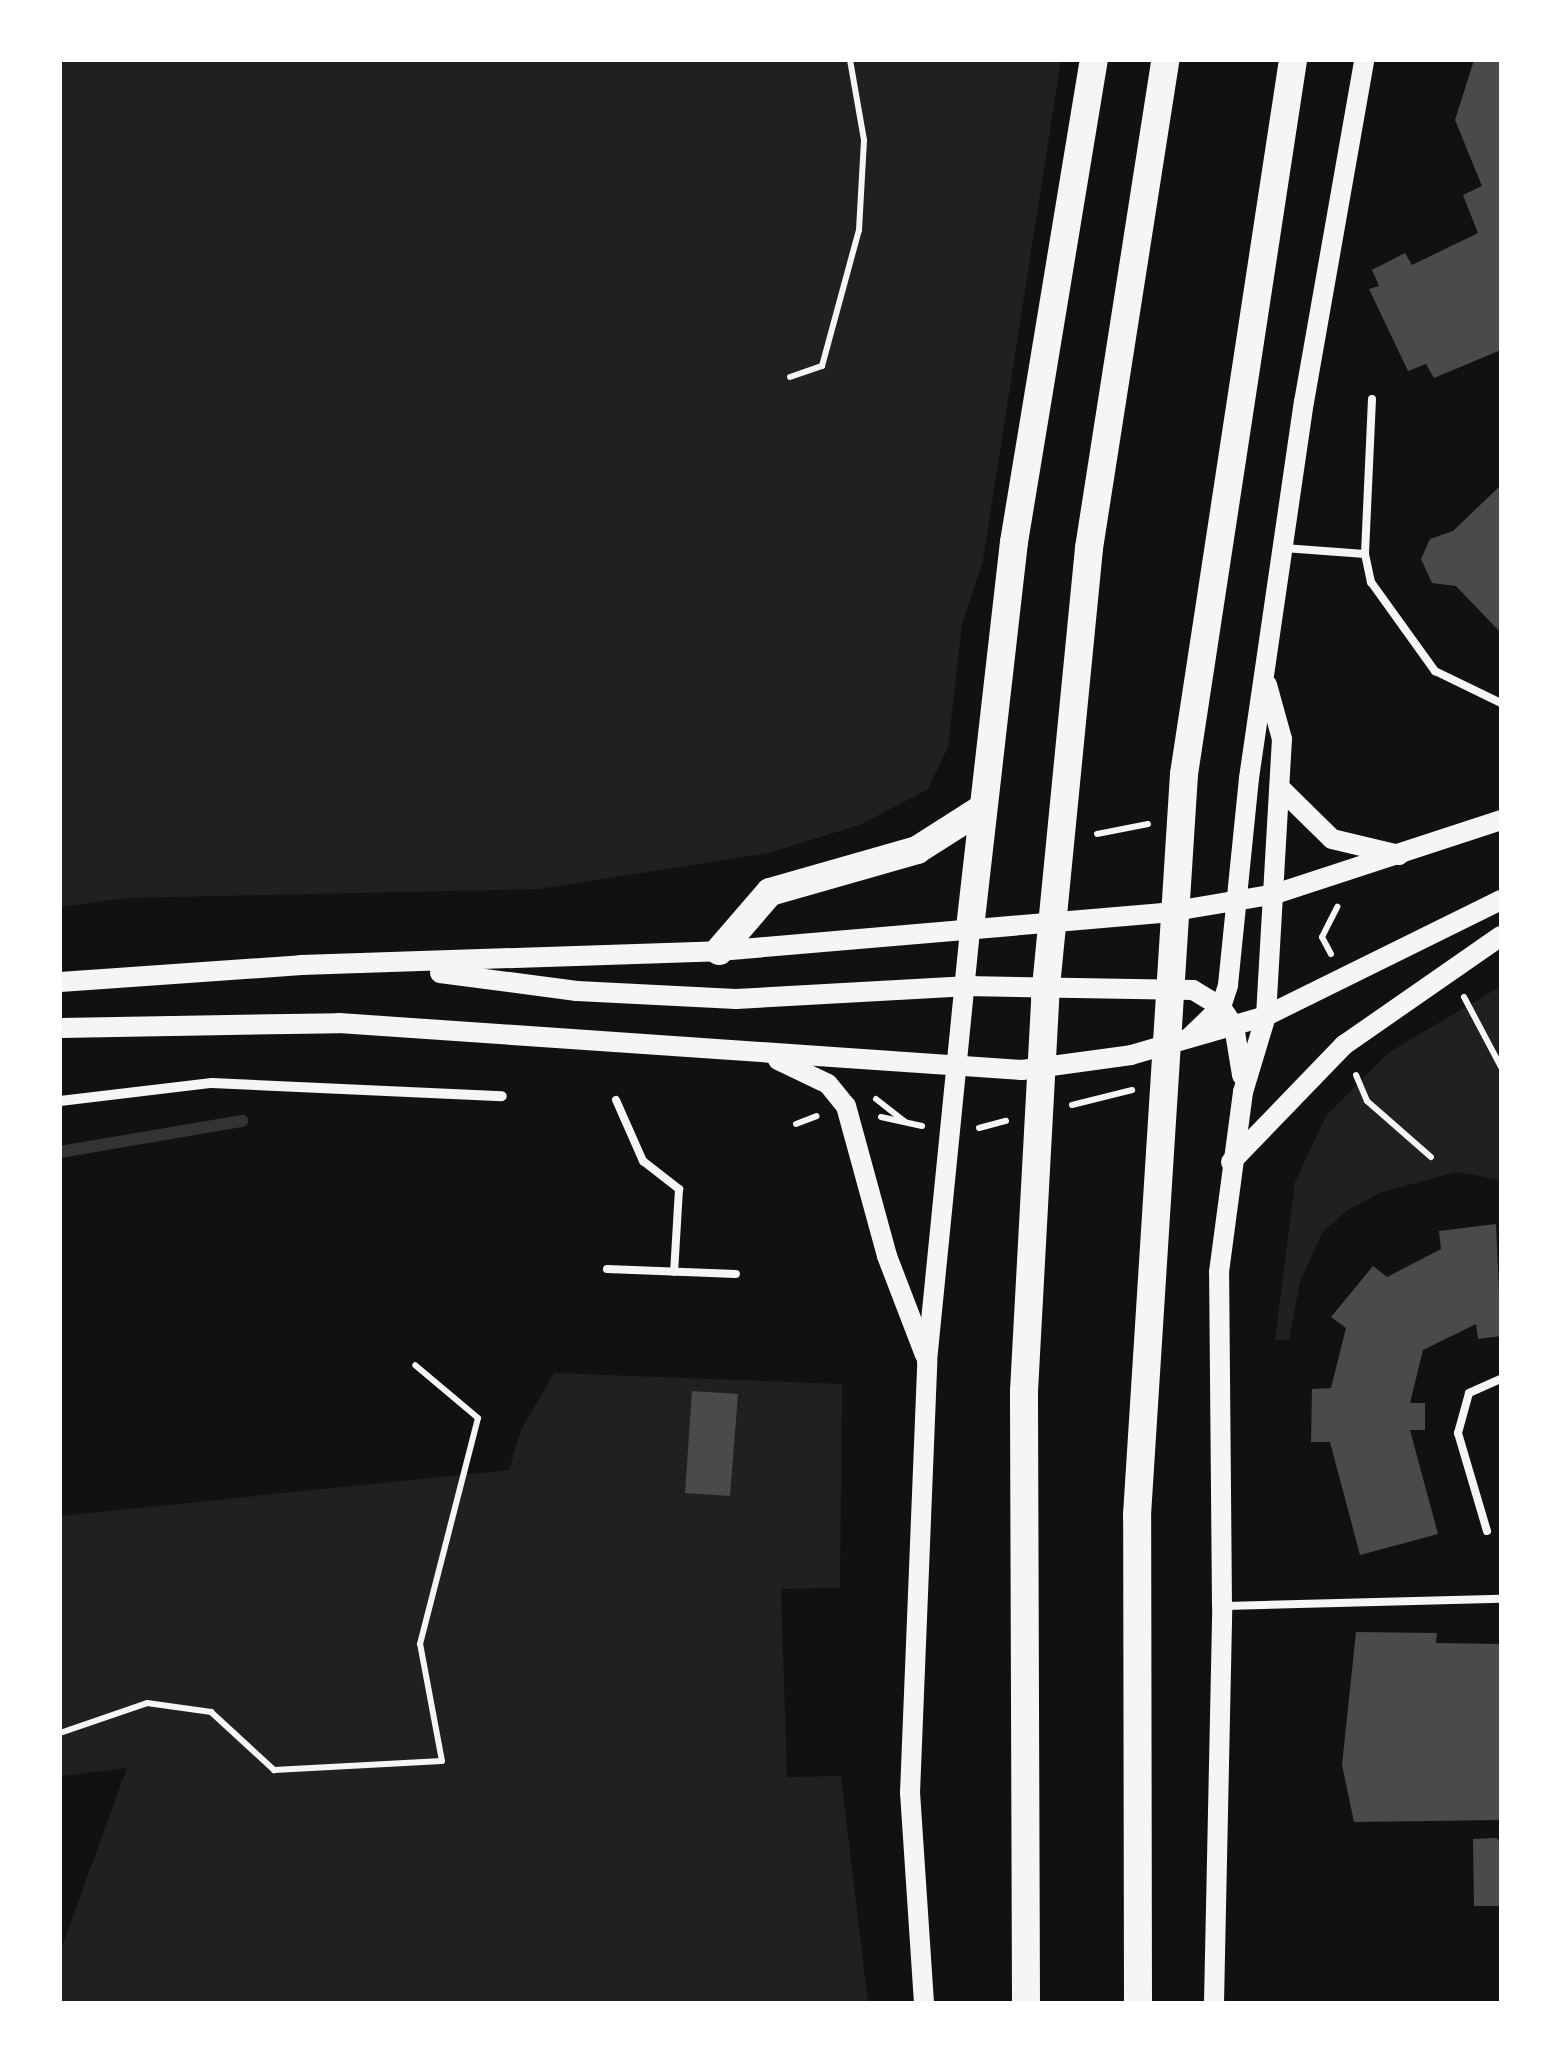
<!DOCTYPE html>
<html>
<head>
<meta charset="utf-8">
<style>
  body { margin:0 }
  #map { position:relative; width:1561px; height:2063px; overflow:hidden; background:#111; font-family:"Source Sans 3",sans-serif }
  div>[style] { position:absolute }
  .green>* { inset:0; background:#202020 }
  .stream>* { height:12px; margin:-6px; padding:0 6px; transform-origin:6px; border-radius:6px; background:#333 }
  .building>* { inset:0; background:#4a4a4a }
  .path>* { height:6px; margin:-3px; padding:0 3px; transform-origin:3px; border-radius:3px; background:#f5f5f5 }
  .service>* { height:8px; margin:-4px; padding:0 4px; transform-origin:4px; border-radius:4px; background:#f5f5f5 }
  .minor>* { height:10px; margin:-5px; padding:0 5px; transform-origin:5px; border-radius:5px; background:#f5f5f5 }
  .secondary>* { height:20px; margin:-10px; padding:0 10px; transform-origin:10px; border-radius:10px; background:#f5f5f5 }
  .trunk>* { height:28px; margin:-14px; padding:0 14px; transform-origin:14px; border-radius:14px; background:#f5f5f5 }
  span { translate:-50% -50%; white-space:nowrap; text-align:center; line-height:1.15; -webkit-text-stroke:8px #fff; paint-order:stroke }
  .frame { position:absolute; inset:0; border:62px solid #fff; pointer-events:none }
</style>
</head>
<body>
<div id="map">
  <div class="green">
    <div style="clip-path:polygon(60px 60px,1061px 60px,983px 560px,962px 624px,948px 747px,928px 789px,862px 824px,769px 853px,539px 889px,126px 898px,60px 907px)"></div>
    <div style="clip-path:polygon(1501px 986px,1501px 1180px,1457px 1172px,1382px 1192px,1346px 1211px,1322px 1233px,1300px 1282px,1289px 1340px,1275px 1340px,1295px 1182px,1326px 1116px,1388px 1053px)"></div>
    <div style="clip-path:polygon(554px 1373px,842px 1384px,840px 1588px,781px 1589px,787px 1777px,841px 1776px,868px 2003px,60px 2003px,60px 1952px,127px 1768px,60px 1776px,60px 1516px,509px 1470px,521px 1430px)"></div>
  </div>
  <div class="stream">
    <div style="left:60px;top:1152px;width:185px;rotate:-9.7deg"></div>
  </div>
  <div class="building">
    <div style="clip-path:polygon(1474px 60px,1501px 60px,1501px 350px,1434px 378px,1426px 364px,1408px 371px,1369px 289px,1379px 286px,1372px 270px,1405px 253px,1412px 265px,1478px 233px,1463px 195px,1482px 186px,1455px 120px)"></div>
    <div style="clip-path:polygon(1501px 485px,1501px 633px,1456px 586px,1432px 583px,1421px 559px,1430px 539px,1453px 531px)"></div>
    <div style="clip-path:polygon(1496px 1224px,1501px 1336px,1478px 1339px,1476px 1324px,1423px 1350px,1410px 1403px,1425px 1403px,1425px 1430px,1410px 1430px,1438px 1534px,1360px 1555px,1330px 1442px,1311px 1442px,1312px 1389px,1331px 1388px,1346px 1328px,1331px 1317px,1373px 1266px,1387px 1277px,1441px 1249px,1439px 1231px)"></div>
    <div style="clip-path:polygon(692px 1391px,738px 1394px,730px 1496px,685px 1493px)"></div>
    <div style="clip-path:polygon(1356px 1632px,1437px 1633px,1436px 1643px,1501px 1644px,1501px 1820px,1354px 1822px,1342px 1765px)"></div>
    <div style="clip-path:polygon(1496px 1838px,1501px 1842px,1501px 1906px,1474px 1906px,1473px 1839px)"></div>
  </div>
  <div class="path">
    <div style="left:790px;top:377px;width:34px;rotate:-19deg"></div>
    <div style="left:822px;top:366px;width:141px;rotate:-74.8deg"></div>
    <div style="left:859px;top:230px;width:90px;rotate:-86.8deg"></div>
    <div style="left:864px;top:140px;width:81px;rotate:-99.9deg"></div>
    <div style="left:1097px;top:834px;width:52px;rotate:-11.1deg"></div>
    <div style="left:1331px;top:954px;width:19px;rotate:-118deg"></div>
    <div style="left:1322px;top:937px;width:34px;rotate:-63deg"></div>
    <div style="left:1464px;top:997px;width:79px;rotate:62.1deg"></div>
    <div style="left:1356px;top:1075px;width:28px;rotate:67deg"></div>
    <div style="left:1367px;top:1101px;width:85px;rotate:41.2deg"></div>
    <div style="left:876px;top:1099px;width:37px;rotate:38deg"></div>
    <div style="left:1072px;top:1105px;width:62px;rotate:-14deg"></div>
    <div style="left:881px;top:1117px;width:42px;rotate:12.4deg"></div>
    <div style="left:796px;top:1124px;width:22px;rotate:-21deg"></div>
    <div style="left:979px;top:1128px;width:28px;rotate:-15deg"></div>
    <div style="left:60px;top:1733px;width:92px;rotate:-19deg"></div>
    <div style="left:147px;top:1703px;width:65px;rotate:8deg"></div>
    <div style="left:211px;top:1712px;width:86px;rotate:42.6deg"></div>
    <div style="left:274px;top:1770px;width:168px;rotate:-3.1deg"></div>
    <div style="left:442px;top:1761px;width:119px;rotate:-100.6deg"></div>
    <div style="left:420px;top:1644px;width:233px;rotate:-75.6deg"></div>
    <div style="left:478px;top:1418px;width:82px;rotate:-139.9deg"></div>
  </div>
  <div class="service">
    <div style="left:1372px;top:399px;width:155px;rotate:92.6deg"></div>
    <div style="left:1365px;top:554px;width:29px;rotate:78deg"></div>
    <div style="left:1371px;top:582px;width:110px;rotate:54.3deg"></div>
    <div style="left:1435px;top:671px;width:73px;rotate:25.9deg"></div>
    <div style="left:1284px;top:548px;width:81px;rotate:4.2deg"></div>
    <div style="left:616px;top:1100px;width:67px;rotate:66.1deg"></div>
    <div style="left:643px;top:1161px;width:46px;rotate:37.9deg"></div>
    <div style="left:679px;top:1189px;width:83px;rotate:93.4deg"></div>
    <div style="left:607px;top:1269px;width:129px;rotate:2.2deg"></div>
    <div style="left:1487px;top:1531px;width:102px;rotate:-106.5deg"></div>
    <div style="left:1458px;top:1433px;width:41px;rotate:-74.6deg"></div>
    <div style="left:1469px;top:1393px;width:35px;rotate:-24deg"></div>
    <div style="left:1226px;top:1606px;width:275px;rotate:-1.5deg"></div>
  </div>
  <div class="minor">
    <div style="left:60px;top:1101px;width:153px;rotate:-6.8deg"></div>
    <div style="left:212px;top:1083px;width:290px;rotate:2.6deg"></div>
  </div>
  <div class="secondary">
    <div style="left:1280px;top:788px;width:73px;rotate:44.4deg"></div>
    <div style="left:1332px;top:839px;width:69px;rotate:13.4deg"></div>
    <div style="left:440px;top:973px;width:138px;rotate:7.5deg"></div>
    <div style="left:577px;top:991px;width:159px;rotate:2.9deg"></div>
    <div style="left:736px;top:999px;width:229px;rotate:-3.2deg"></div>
    <div style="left:965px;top:986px;width:228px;rotate:1deg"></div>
    <div style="left:1193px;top:990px;width:33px;rotate:31deg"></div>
    <div style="left:1221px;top:1007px;width:23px;rotate:56deg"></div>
    <div style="left:1234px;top:1026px;width:50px;rotate:80.7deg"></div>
    <div style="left:60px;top:982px;width:242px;rotate:-4deg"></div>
    <div style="left:301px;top:965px;width:418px;rotate:-1.9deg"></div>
    <div style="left:719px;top:951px;width:446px;rotate:-4.9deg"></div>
    <div style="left:1163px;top:913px;width:114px;rotate:-9.6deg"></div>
    <div style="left:1275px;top:894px;width:238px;rotate:-18.1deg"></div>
    <div style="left:60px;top:1028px;width:279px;rotate:-1deg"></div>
    <div style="left:339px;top:1023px;width:685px;rotate:3.94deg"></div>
    <div style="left:1022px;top:1070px;width:110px;rotate:-7.8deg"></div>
    <div style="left:1131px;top:1055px;width:141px;rotate:-16.1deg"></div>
    <div style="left:1266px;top:1016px;width:262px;rotate:-26.3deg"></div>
    <div style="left:1190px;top:1037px;width:43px;rotate:-44.1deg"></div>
    <div style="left:1221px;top:1007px;width:23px;rotate:-72deg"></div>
    <div style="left:1228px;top:985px;width:208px;rotate:-84.2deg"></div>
    <div style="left:1249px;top:778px;width:380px;rotate:-81.7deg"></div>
    <div style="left:1304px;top:402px;width:347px;rotate:-80deg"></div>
    <div style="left:778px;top:1060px;width:55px;rotate:25.6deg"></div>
    <div style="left:828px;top:1084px;width:28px;rotate:51deg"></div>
    <div style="left:846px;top:1106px;width:156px;rotate:74.7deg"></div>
    <div style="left:887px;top:1256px;width:106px;rotate:69deg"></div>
    <div style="left:1231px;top:1162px;width:163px;rotate:-46deg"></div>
    <div style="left:1344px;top:1045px;width:191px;rotate:-34.8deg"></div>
    <div style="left:924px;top:2003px;width:210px;rotate:-93.8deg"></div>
    <div style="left:910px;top:1793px;width:432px;rotate:-87.7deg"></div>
    <div style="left:927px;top:1361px;width:435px;rotate:-84.3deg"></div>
    <div style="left:1214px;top:2003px;width:397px;rotate:-88.8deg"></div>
    <div style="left:1222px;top:1606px;width:334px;rotate:-90.5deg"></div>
    <div style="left:1219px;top:1272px;width:182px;rotate:-82.4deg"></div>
    <div style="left:1243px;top:1092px;width:79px;rotate:-73.2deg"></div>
    <div style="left:1266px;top:1016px;width:277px;rotate:-86.7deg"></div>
    <div style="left:1282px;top:739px;width:56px;rotate:-105.5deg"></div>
  </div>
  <div class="trunk">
    <div style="left:970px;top:928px;width:388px;rotate:-83.5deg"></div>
    <div style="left:1014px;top:542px;width:489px;rotate:-80.6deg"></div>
    <div style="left:719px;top:951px;width:78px;rotate:-49.2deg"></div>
    <div style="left:770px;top:892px;width:153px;rotate:-15.9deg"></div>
    <div style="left:917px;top:850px;width:78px;rotate:-32.5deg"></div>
    <div style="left:1026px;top:2003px;width:612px;rotate:-90.19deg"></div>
    <div style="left:1024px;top:1391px;width:395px;rotate:-86.9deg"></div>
    <div style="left:1045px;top:997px;width:451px;rotate:-84.4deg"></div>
    <div style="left:1089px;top:548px;width:494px;rotate:-81.1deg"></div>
    <div style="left:1138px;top:2003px;width:488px;rotate:-90.1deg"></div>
    <div style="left:1137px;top:1515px;width:742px;rotate:-86.37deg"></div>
    <div style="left:1184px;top:774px;width:722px;rotate:-81.32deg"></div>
  </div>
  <div class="frame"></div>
</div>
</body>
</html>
